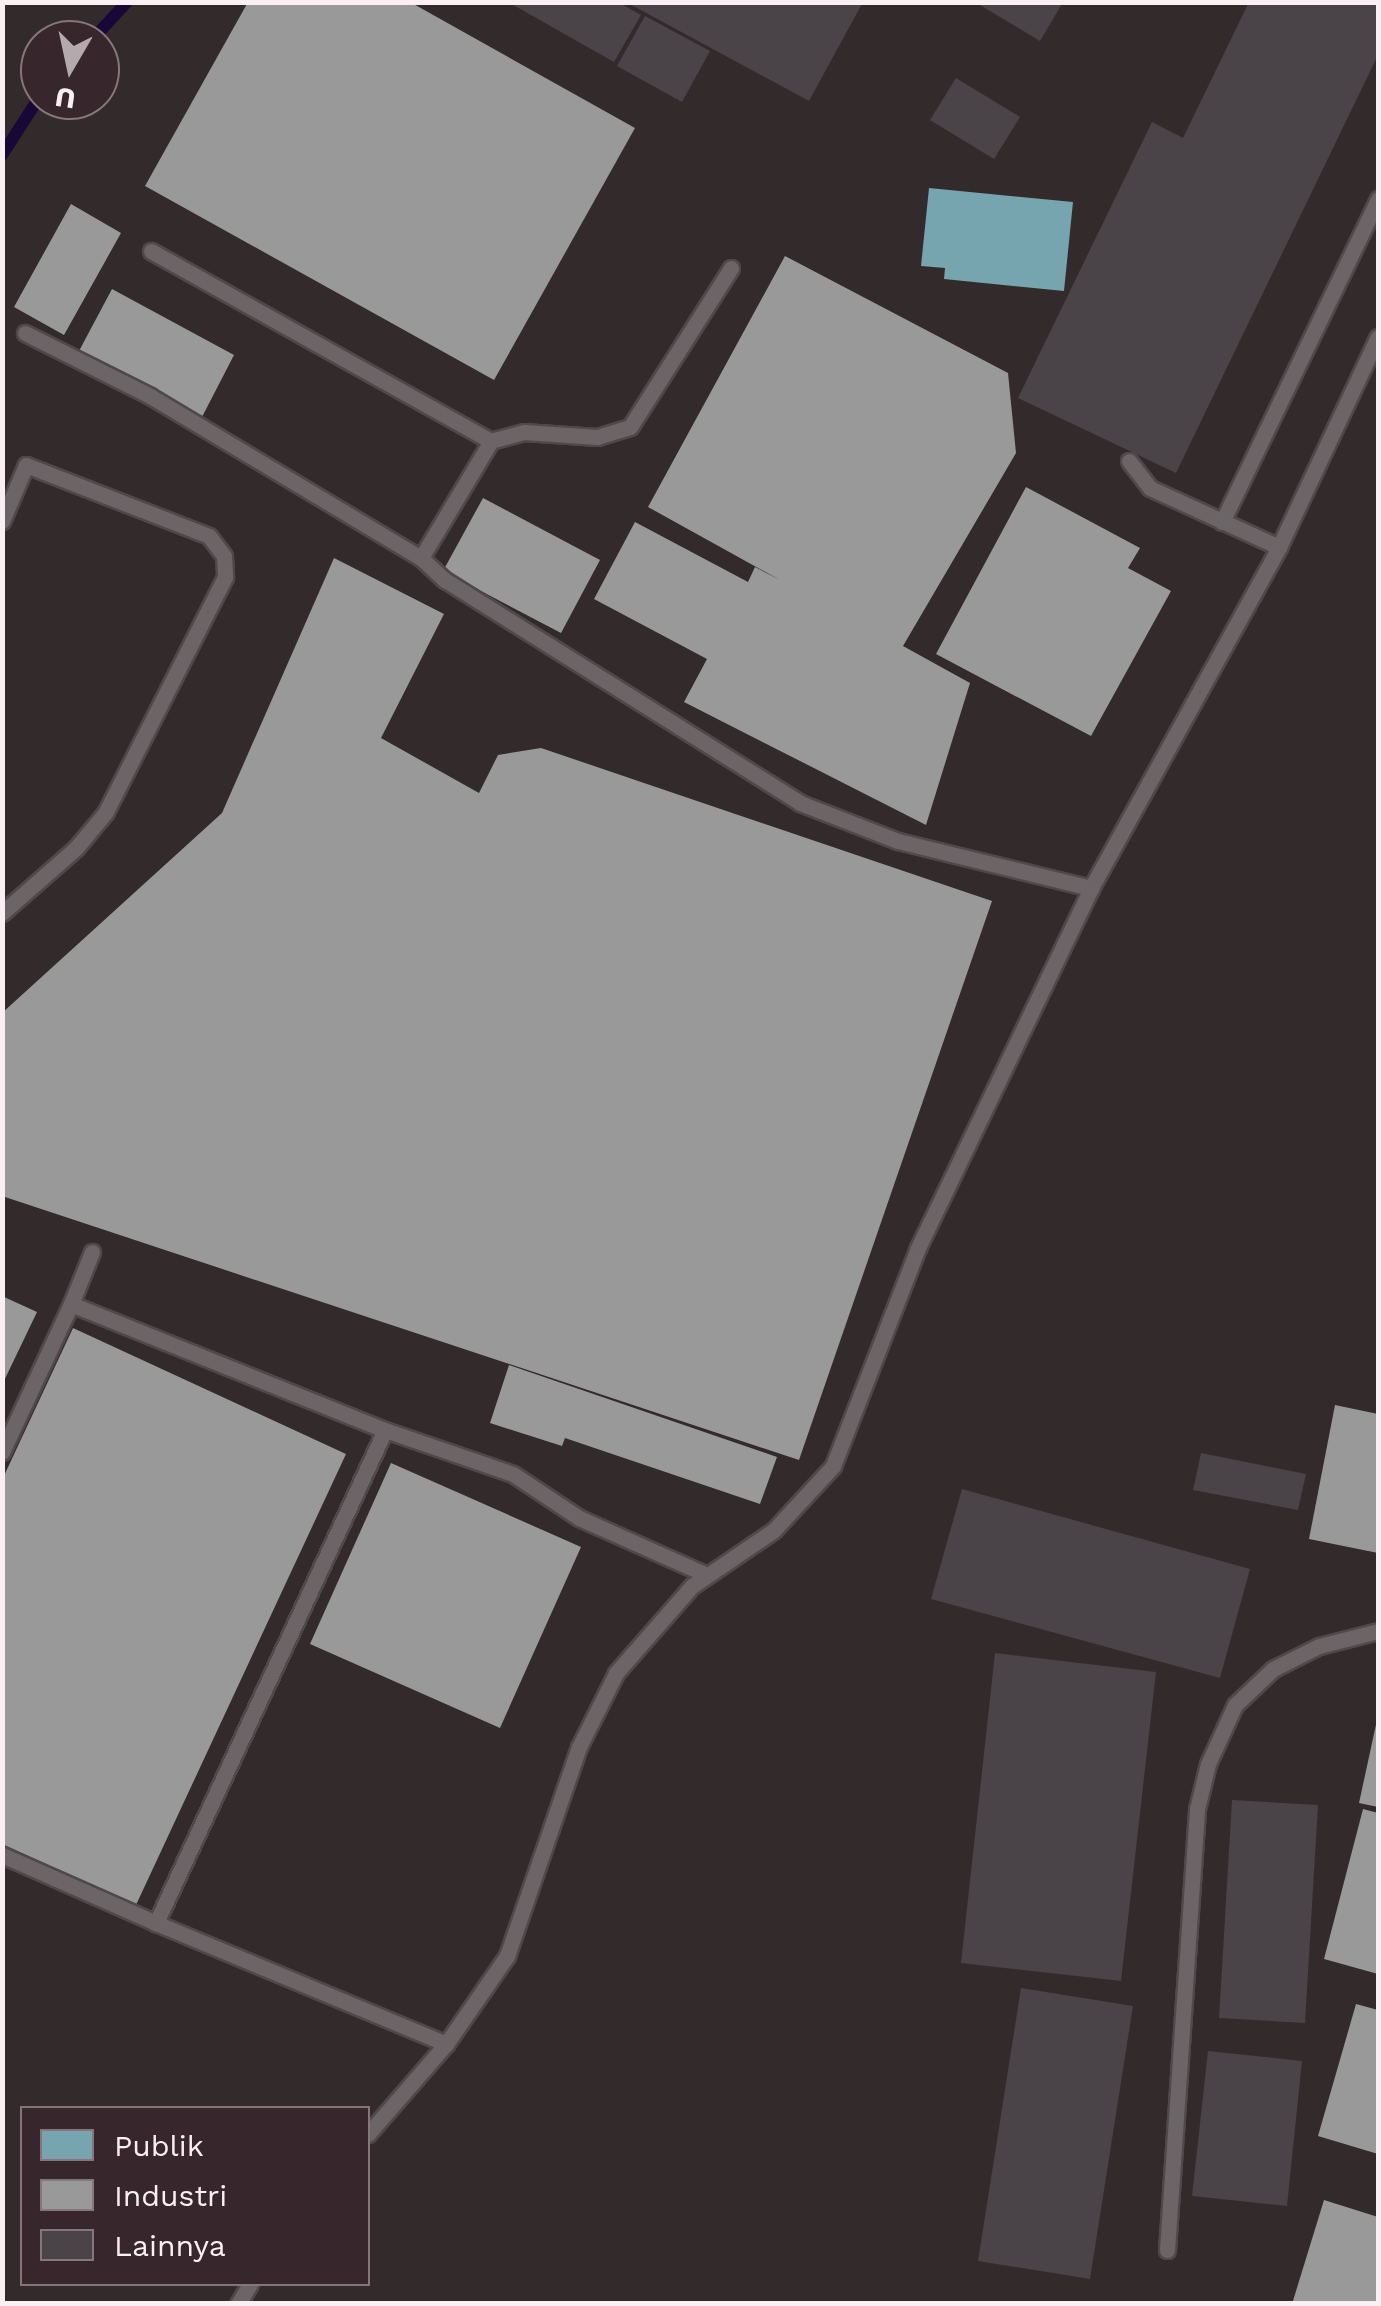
<!DOCTYPE html>
<html>
<head>
<meta charset="utf-8">
<style>
  body { margin:0 }
  #map { position:relative; width:1381px; height:2306px; overflow:hidden; background:#332a2c; font-family:"Work Sans",sans-serif }
  div>[style] { position:absolute }
  .public>* { inset:0; background:#76a5af }
  .industry>* { inset:0; background:#999 }
  .stream>* { height:12px; margin:-6px; padding:0 6px; transform-origin:6px; border-radius:6px; background:#190737 }
  .building>* { inset:0; background:#4a4347 }
  .roads { filter:drop-shadow(2px 0 #504849) drop-shadow(-2px 0 #504849) drop-shadow(0 2px #504849) drop-shadow(0 -2px #504849) }
  .service>* { height:15px; margin:-7.5px; padding:0 7.5px; transform-origin:7.5px; border-radius:7.5px; background:#6c6568 }
  span { translate:-50% -50%; white-space:nowrap; text-align:center; line-height:1.15; -webkit-text-stroke:10px #37262b; paint-order:stroke }
  .frame { position:absolute; inset:0; border:5px solid #faeff2; pointer-events:none }
  .legend { position:absolute; left:20px; top:2106px; width:350px; height:180px; box-sizing:border-box; background:#37262b; border:2px solid #85767b; margin:0; padding:12px 18px; list-style:none; font-size:30px; color:#faeff2 }
  .legend li { display:flex; align-items:center; gap:20px; height:50px }
  .legend b { width:50px; border:2px solid #85767b }
  .north { position:absolute; left:20px; top:20px; width:100px; height:100px; box-sizing:border-box; background:#37262b; border:2px solid #85767b; border-radius:50%; rotate:189deg; font-size:28px; font-weight:700; line-height:40px; text-align:center; color:#faeff2 }
  .north::after { content:''; display:block; margin:auto; width:35px; height:45px; background:#b4aaad; clip-path:polygon(50% 0,100% 100%,50% 72%,0 100%) }
</style>
</head>
<body>
<div id="map">
  <div class="public">
    <div style="clip-path:polygon(929px 188px,1073px 202px,1064px 291px,944px 279px,945px 268px,921px 266px)"></div>
  </div>
  <div class="industry">
    <div style="clip-path:polygon(248px 2px,410px 2px,635px 128px,494px 380px,145px 186px)"></div>
    <div style="clip-path:polygon(71px 204px,121px 233px,64px 335px,14px 307px)"></div>
    <div style="clip-path:polygon(785px 256px,1008px 373px,1016px 453px,903px 646px,970px 683px,926px 825px,684px 702px,707px 659px,594px 599px,635px 522px,748px 582px,755px 567px,780px 580px,648px 507px)"></div>
    <div style="clip-path:polygon(112px 289px,234px 355px,202px 417px,79px 351px)"></div>
    <div style="clip-path:polygon(1026px 487px,1140px 548px,1128px 568px,1171px 591px,1091px 736px,936px 654px)"></div>
    <div style="clip-path:polygon(483px 498px,600px 560px,561px 633px,443px 571px)"></div>
    <div style="clip-path:polygon(334px 558px,444px 614px,381px 738px,479px 793px,498px 755px,541px 748px,992px 901px,799px 1460px,2px 1196px,2px 1013px,222px 813px)"></div>
    <div style="clip-path:polygon(2px 1296px,37px 1312px,2px 1385px)"></div>
    <div style="clip-path:polygon(73px 1328px,346px 1454px,136px 1905px,2px 1844px,2px 1480px)"></div>
    <div style="clip-path:polygon(509px 1365px,777px 1457px,760px 1504px,565px 1438px,562px 1446px,490px 1423px)"></div>
    <div style="clip-path:polygon(1335px 1405px,1378px 1414px,1378px 1553px,1309px 1539px)"></div>
    <div style="clip-path:polygon(391px 1463px,581px 1547px,500px 1728px,310px 1644px)"></div>
    <div style="clip-path:polygon(1377px 1720px,1378px 1720px,1378px 1807px,1359px 1803px)"></div>
    <div style="clip-path:polygon(1363px 1809px,1378px 1813px,1378px 1974px,1324px 1959px)"></div>
    <div style="clip-path:polygon(1356px 2004px,1378px 2010px,1378px 2154px,1318px 2136px)"></div>
    <div style="clip-path:polygon(1324px 2200px,1378px 2217px,1378px 2304px,1292px 2304px)"></div>
  </div>
  <div class="stream">
    <div style="left:92px;top:40px;width:52px;rotate:-47.4deg"></div>
    <div style="left:2px;top:155px;width:70px;rotate:-57.2deg"></div>
  </div>
  <div class="building">
    <div style="clip-path:polygon(508px 2px,618px 2px,641px 15px,614px 62px)"></div>
    <div style="clip-path:polygon(626px 2px,863px 2px,809px 101px)"></div>
    <div style="clip-path:polygon(975px 2px,1063px 2px,1040px 41px)"></div>
    <div style="clip-path:polygon(1249px 2px,1378px 2px,1378px 55px,1176px 473px,1018px 398px,1152px 122px,1183px 138px)"></div>
    <div style="clip-path:polygon(645px 16px,710px 51px,682px 102px,617px 66px)"></div>
    <div style="clip-path:polygon(956px 78px,1020px 117px,994px 159px,930px 120px)"></div>
    <div style="clip-path:polygon(1201px 1453px,1306px 1474px,1298px 1510px,1193px 1490px)"></div>
    <div style="clip-path:polygon(962px 1489px,1250px 1569px,1220px 1678px,931px 1599px)"></div>
    <div style="clip-path:polygon(995px 1653px,1156px 1672px,1121px 1981px,961px 1963px)"></div>
    <div style="clip-path:polygon(1232px 1800px,1318px 1805px,1305px 2023px,1219px 2018px)"></div>
    <div style="clip-path:polygon(1021px 1988px,1133px 2006px,1090px 2279px,978px 2261px)"></div>
    <div style="clip-path:polygon(1208px 2051px,1302px 2061px,1287px 2206px,1192px 2196px)"></div>
  </div>
  <div class="roads">
    <div class="service">
      <div style="left:151px;top:251px;width:389px;rotate:29.2deg"></div>
      <div style="left:731px;top:268px;width:188px;rotate:122.4deg"></div>
      <div style="left:630px;top:427px;width:34px;rotate:163deg"></div>
      <div style="left:597px;top:437px;width:73px;rotate:-176.1deg"></div>
      <div style="left:524px;top:432px;width:34px;rotate:165deg"></div>
      <div style="left:491px;top:441px;width:136px;rotate:120.9deg"></div>
      <div style="left:421px;top:558px;width:33px;rotate:43deg"></div>
      <div style="left:445px;top:580px;width:419px;rotate:32.1deg"></div>
      <div style="left:800px;top:803px;width:105px;rotate:21.2deg"></div>
      <div style="left:898px;top:841px;width:199px;rotate:13.7deg"></div>
      <div style="left:25px;top:333px;width:140px;rotate:26.7deg"></div>
      <div style="left:150px;top:396px;width:316px;rotate:30.9deg"></div>
      <div style="left:1129px;top:461px;width:34px;rotate:52deg"></div>
      <div style="left:1150px;top:488px;width:142px;rotate:24.6deg"></div>
      <div style="left:2px;top:521px;width:61px;rotate:-66.8deg"></div>
      <div style="left:26px;top:465px;width:196px;rotate:21.2deg"></div>
      <div style="left:209px;top:536px;width:25px;rotate:53deg"></div>
      <div style="left:224px;top:556px;width:21px;rotate:87deg"></div>
      <div style="left:225px;top:577px;width:263px;rotate:116.9deg"></div>
      <div style="left:106px;top:812px;width:47px;rotate:129.8deg"></div>
      <div style="left:76px;top:848px;width:98px;rotate:138.7deg"></div>
      <div style="left:1222px;top:522px;width:359px;rotate:-64.2deg"></div>
      <div style="left:92px;top:1252px;width:56px;rotate:112deg"></div>
      <div style="left:71px;top:1304px;width:338px;rotate:21.9deg"></div>
      <div style="left:385px;top:1430px;width:544px;rotate:114.92deg"></div>
      <div style="left:156px;top:1923px;width:314px;rotate:22.6deg"></div>
      <div style="left:385px;top:1430px;width:135px;rotate:19deg"></div>
      <div style="left:513px;top:1474px;width:79px;rotate:33.7deg"></div>
      <div style="left:579px;top:1518px;width:140px;rotate:24deg"></div>
      <div style="left:2px;top:1452px;width:163px;rotate:-65deg"></div>
      <div style="left:2px;top:1855px;width:168px;rotate:23.8deg"></div>
      <div style="left:368px;top:2134px;width:119px;rotate:-49.1deg"></div>
      <div style="left:446px;top:2044px;width:107px;rotate:-55.3deg"></div>
      <div style="left:507px;top:1956px;width:221px;rotate:-71deg"></div>
      <div style="left:579px;top:1747px;width:83px;rotate:-63.4deg"></div>
      <div style="left:616px;top:1673px;width:116px;rotate:-48.9deg"></div>
      <div style="left:692px;top:1586px;width:99px;rotate:-34.3deg"></div>
      <div style="left:774px;top:1530px;width:87px;rotate:-47.3deg"></div>
      <div style="left:833px;top:1466px;width:232px;rotate:-68.7deg"></div>
      <div style="left:917px;top:1250px;width:402px;rotate:-64.3deg"></div>
      <div style="left:1091px;top:888px;width:389px;rotate:-61.1deg"></div>
      <div style="left:1279px;top:547px;width:232px;rotate:-64.8deg"></div>
      <div style="left:1167px;top:2250px;width:442px;rotate:-86.1deg"></div>
      <div style="left:1197px;top:1809px;width:46px;rotate:-76.3deg"></div>
      <div style="left:1208px;top:1764px;width:65px;rotate:-65.4deg"></div>
      <div style="left:1235px;top:1705px;width:52px;rotate:-43.5deg"></div>
      <div style="left:1273px;top:1669px;width:51px;rotate:-26.6deg"></div>
      <div style="left:1319px;top:1646px;width:61px;rotate:-14.3deg"></div>
      <div style="left:238px;top:2304px;width:23px;rotate:-59deg"></div>
    </div>
  </div>
  <div class="frame"></div>
  <ul class="legend">
  <li><b style="height:28px;background:#76a5af"></b>Publik</li>
  <li><b style="height:28px;background:#999"></b>Industri</li>
  <li><b style="height:28px;background:#4a4347"></b>Lainnya</li>
  </ul>
  <div class="north">U</div>
</div>
</body>
</html>
